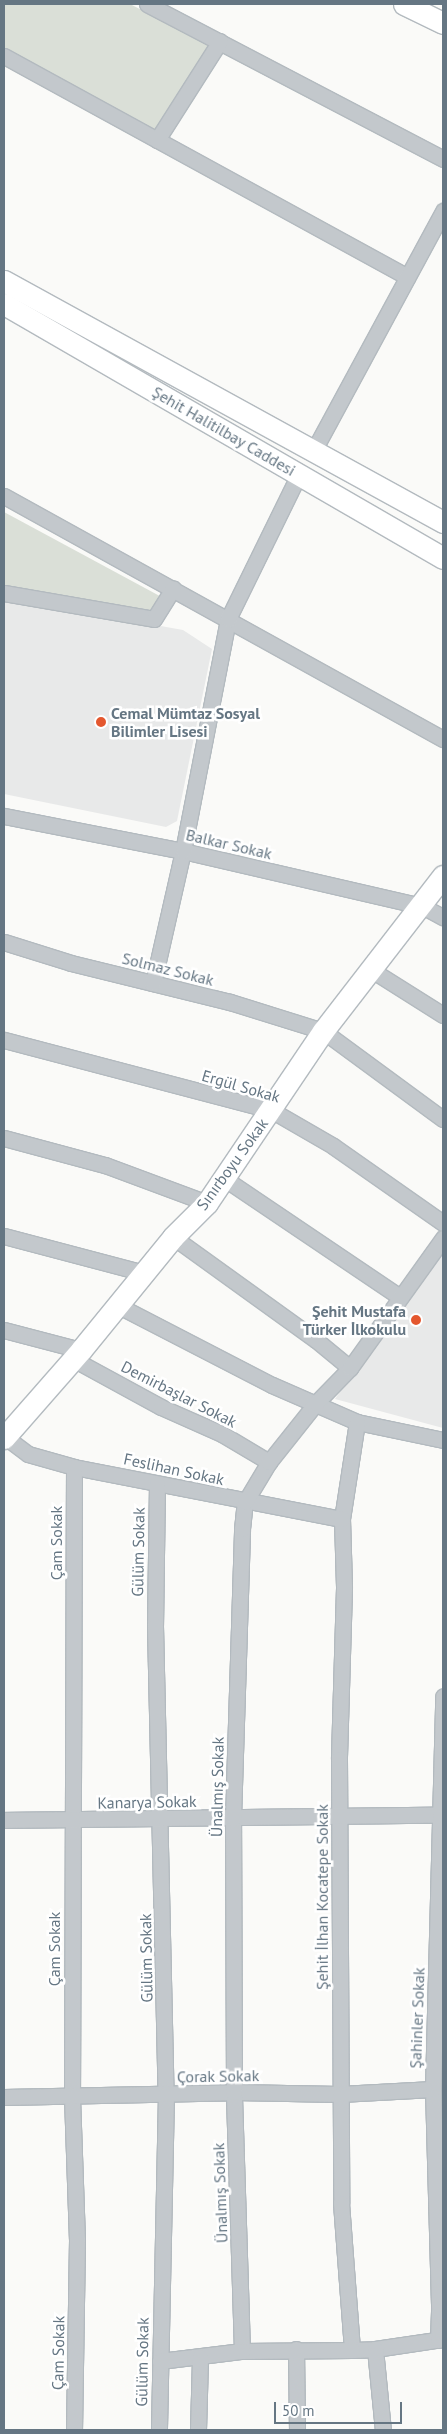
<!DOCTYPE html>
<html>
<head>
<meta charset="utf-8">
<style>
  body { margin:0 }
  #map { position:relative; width:447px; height:2434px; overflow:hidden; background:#fafaf8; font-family:"PT Sans",sans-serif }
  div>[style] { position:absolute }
  .built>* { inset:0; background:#e8e9e9 }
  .green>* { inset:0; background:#dadfd7 }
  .roads { filter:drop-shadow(1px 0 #b3babf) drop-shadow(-1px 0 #b3babf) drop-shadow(0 1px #b3babf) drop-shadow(0 -1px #b3babf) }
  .street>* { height:15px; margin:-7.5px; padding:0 7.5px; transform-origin:7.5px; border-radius:7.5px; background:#c3c8cc }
  .secondary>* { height:21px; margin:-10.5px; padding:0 10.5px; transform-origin:10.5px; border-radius:10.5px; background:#fff }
  .dots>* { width:14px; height:14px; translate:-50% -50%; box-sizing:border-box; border:2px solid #fff; border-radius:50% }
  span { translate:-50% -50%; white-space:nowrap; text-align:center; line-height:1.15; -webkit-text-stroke:5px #fff; paint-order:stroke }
  .street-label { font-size:16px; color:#657683 }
  .poi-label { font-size:16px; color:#657683; font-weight:700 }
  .left { translate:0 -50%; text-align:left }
  .right { translate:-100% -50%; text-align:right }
  .frame { position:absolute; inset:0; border:5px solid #657683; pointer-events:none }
  .scale { position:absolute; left:274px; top:2402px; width:128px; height:22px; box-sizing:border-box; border:2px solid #657683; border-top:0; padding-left:6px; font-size:15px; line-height:18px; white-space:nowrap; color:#657683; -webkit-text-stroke:4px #fff; paint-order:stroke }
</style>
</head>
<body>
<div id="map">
  <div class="built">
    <div style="clip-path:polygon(4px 598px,183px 630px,212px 649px,177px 821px,166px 827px,4px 794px)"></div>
    <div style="clip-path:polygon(443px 1242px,443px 1428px,335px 1399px)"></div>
  </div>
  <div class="green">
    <div style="clip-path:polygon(4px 4px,130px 4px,212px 46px,158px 132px,4px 48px)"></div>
    <div style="clip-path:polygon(4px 512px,169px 601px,156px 622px,4px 586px)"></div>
  </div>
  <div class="roads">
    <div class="street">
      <div style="left:147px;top:4px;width:334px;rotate:27.6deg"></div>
      <div style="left:4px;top:56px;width:460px;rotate:28.7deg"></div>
      <div style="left:157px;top:140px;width:117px;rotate:-57.5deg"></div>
      <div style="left:314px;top:450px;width:272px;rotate:-61.6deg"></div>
      <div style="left:4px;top:496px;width:502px;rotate:28.97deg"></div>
      <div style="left:4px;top:593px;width:152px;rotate:9.8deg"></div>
      <div style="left:154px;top:619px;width:36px;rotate:-58deg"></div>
      <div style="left:4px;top:816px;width:182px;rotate:11.1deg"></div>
      <div style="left:183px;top:851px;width:245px;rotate:13deg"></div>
      <div style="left:422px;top:906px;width:24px;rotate:28deg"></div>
      <div style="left:4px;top:942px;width:70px;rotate:17.4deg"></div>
      <div style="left:71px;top:963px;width:164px;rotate:13.8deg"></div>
      <div style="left:230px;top:1002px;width:97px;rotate:17.3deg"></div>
      <div style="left:323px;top:1031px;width:149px;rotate:36.3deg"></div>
      <div style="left:370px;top:969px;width:86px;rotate:32.2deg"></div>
      <div style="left:153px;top:983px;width:135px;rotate:-77.2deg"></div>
      <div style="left:183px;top:851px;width:236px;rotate:-79deg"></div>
      <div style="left:228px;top:619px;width:161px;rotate:-63.9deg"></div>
      <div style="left:4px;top:1040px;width:276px;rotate:14.7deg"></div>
      <div style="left:271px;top:1110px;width:72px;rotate:30.1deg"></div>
      <div style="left:333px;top:1146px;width:134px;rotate:35deg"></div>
      <div style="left:4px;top:1138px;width:105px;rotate:15deg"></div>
      <div style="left:105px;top:1165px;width:109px;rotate:20.4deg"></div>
      <div style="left:225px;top:1179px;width:211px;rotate:34deg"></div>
      <div style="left:4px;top:1236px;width:145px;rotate:14.8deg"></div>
      <div style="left:173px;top:1237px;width:176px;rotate:35.8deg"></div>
      <div style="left:316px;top:1340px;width:44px;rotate:39.5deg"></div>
      <div style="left:117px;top:1305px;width:174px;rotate:27.3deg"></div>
      <div style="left:272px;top:1385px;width:93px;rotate:23.5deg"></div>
      <div style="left:357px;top:1422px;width:88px;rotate:11.8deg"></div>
      <div style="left:4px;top:1330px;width:80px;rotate:14.6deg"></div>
      <div style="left:73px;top:1359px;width:100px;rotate:28.6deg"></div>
      <div style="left:161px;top:1407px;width:67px;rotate:23.9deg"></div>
      <div style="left:222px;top:1434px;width:55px;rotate:30.8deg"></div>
      <div style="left:357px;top:1422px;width:98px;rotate:98.8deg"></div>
      <div style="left:342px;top:1519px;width:69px;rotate:88.3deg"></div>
      <div style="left:344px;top:1588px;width:171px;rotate:91.7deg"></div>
      <div style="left:339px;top:1759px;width:444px;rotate:89.7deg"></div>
      <div style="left:341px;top:2203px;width:147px;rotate:85.7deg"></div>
      <div style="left:352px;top:2350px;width:23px;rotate:-2deg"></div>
      <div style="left:375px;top:2349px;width:69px;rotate:-8.4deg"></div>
      <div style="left:4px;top:1436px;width:30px;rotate:37deg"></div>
      <div style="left:28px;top:1454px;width:48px;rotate:15.8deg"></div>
      <div style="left:74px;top:1467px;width:273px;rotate:11deg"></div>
      <div style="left:74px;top:1467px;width:630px;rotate:90.18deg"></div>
      <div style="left:72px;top:2097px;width:143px;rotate:88deg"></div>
      <div style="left:77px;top:2240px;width:190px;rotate:90.9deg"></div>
      <div style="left:157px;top:1484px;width:142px;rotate:90.8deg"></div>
      <div style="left:155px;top:1626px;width:468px;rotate:88.7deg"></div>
      <div style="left:166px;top:2094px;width:336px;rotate:91.2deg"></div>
      <div style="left:4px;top:1820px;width:436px;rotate:-0.7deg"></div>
      <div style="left:4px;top:2097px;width:230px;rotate:-1.2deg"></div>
      <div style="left:234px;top:2092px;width:106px;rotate:1.1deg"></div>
      <div style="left:340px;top:2094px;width:93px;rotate:-3.1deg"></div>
      <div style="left:438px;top:2340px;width:36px;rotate:-88deg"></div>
      <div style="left:439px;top:2304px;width:215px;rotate:-91.6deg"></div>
      <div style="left:433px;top:2089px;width:393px;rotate:-88.5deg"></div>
      <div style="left:296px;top:2349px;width:81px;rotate:89.3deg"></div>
      <div style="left:375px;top:2349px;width:81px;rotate:84.4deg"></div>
      <div style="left:352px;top:2350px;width:110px;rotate:179.5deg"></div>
      <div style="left:242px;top:2351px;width:259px;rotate:-91.8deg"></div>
      <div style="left:234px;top:2092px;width:274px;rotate:-90.2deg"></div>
      <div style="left:233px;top:1818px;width:289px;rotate:-88.2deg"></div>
      <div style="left:242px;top:1529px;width:27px;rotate:-84deg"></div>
      <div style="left:245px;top:1502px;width:47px;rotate:-59deg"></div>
      <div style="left:269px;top:1462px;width:75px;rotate:-51.5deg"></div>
      <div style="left:316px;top:1403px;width:49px;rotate:-45.8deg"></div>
      <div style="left:350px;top:1368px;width:160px;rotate:-54.4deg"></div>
      <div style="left:160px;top:2361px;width:83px;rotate:-7deg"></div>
      <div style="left:198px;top:2430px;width:73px;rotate:-88.4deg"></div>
    </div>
    <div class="secondary">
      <div style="left:404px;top:4px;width:43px;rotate:26deg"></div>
      <div style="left:4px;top:281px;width:501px;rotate:28.77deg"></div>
      <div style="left:4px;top:304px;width:507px;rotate:30.05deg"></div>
      <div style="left:4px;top:1438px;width:117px;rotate:-48.8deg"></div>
      <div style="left:81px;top:1350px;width:146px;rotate:-50.8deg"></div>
      <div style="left:173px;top:1237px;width:48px;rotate:-45deg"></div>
      <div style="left:207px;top:1203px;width:207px;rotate:-56deg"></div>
      <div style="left:323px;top:1031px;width:196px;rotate:-52.3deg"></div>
    </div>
  </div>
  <div class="dots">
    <div style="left:101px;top:722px;background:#e4572e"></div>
    <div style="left:416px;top:1320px;background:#e4572e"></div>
  </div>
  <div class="street-label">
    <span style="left:224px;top:431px;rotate:30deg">Şehit Halitilbay Caddesi</span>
    <span style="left:229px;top:844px;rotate:13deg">Balkar Sokak</span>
    <span style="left:168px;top:969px;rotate:14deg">Solmaz Sokak</span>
    <span style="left:241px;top:1086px;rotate:16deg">Ergül Sokak</span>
    <span style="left:232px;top:1164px;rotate:-54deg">Sınırboyu Sokak</span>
    <span style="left:179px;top:1394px;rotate:27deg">Demirbaşlar Sokak</span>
    <span style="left:174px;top:1469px;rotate:12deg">Feslihan Sokak</span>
    <span style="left:56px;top:1543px;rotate:-90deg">Çam Sokak</span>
    <span style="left:138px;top:1552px;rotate:-89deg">Gülüm Sokak</span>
    <span style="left:217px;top:1787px;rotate:-89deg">Ünalmış Sokak</span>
    <span style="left:147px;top:1802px;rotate:-1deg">Kanarya Sokak</span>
    <span style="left:322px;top:1897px;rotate:-90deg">Şehit İlhan Kocatepe Sokak</span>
    <span style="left:54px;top:1949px;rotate:-90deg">Çam Sokak</span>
    <span style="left:146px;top:1958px;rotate:-91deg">Gülüm Sokak</span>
    <span style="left:417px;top:2018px;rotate:-88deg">Şahinler Sokak</span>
    <span style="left:218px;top:2076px;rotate:-1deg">Çorak Sokak</span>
    <span style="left:220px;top:2193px;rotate:-92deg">Ünalmış Sokak</span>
    <span style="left:58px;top:2353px;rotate:-89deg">Çam Sokak</span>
    <span style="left:142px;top:2362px;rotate:-89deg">Gülüm Sokak</span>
  </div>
  <div class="poi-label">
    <span class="left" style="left:111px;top:722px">Cemal Mümtaz Sosyal<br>Bilimler Lisesi</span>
    <span class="right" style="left:406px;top:1320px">Şehit Mustafa<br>Türker İlkokulu</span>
  </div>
  <div class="frame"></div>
  <div class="scale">50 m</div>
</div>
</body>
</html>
